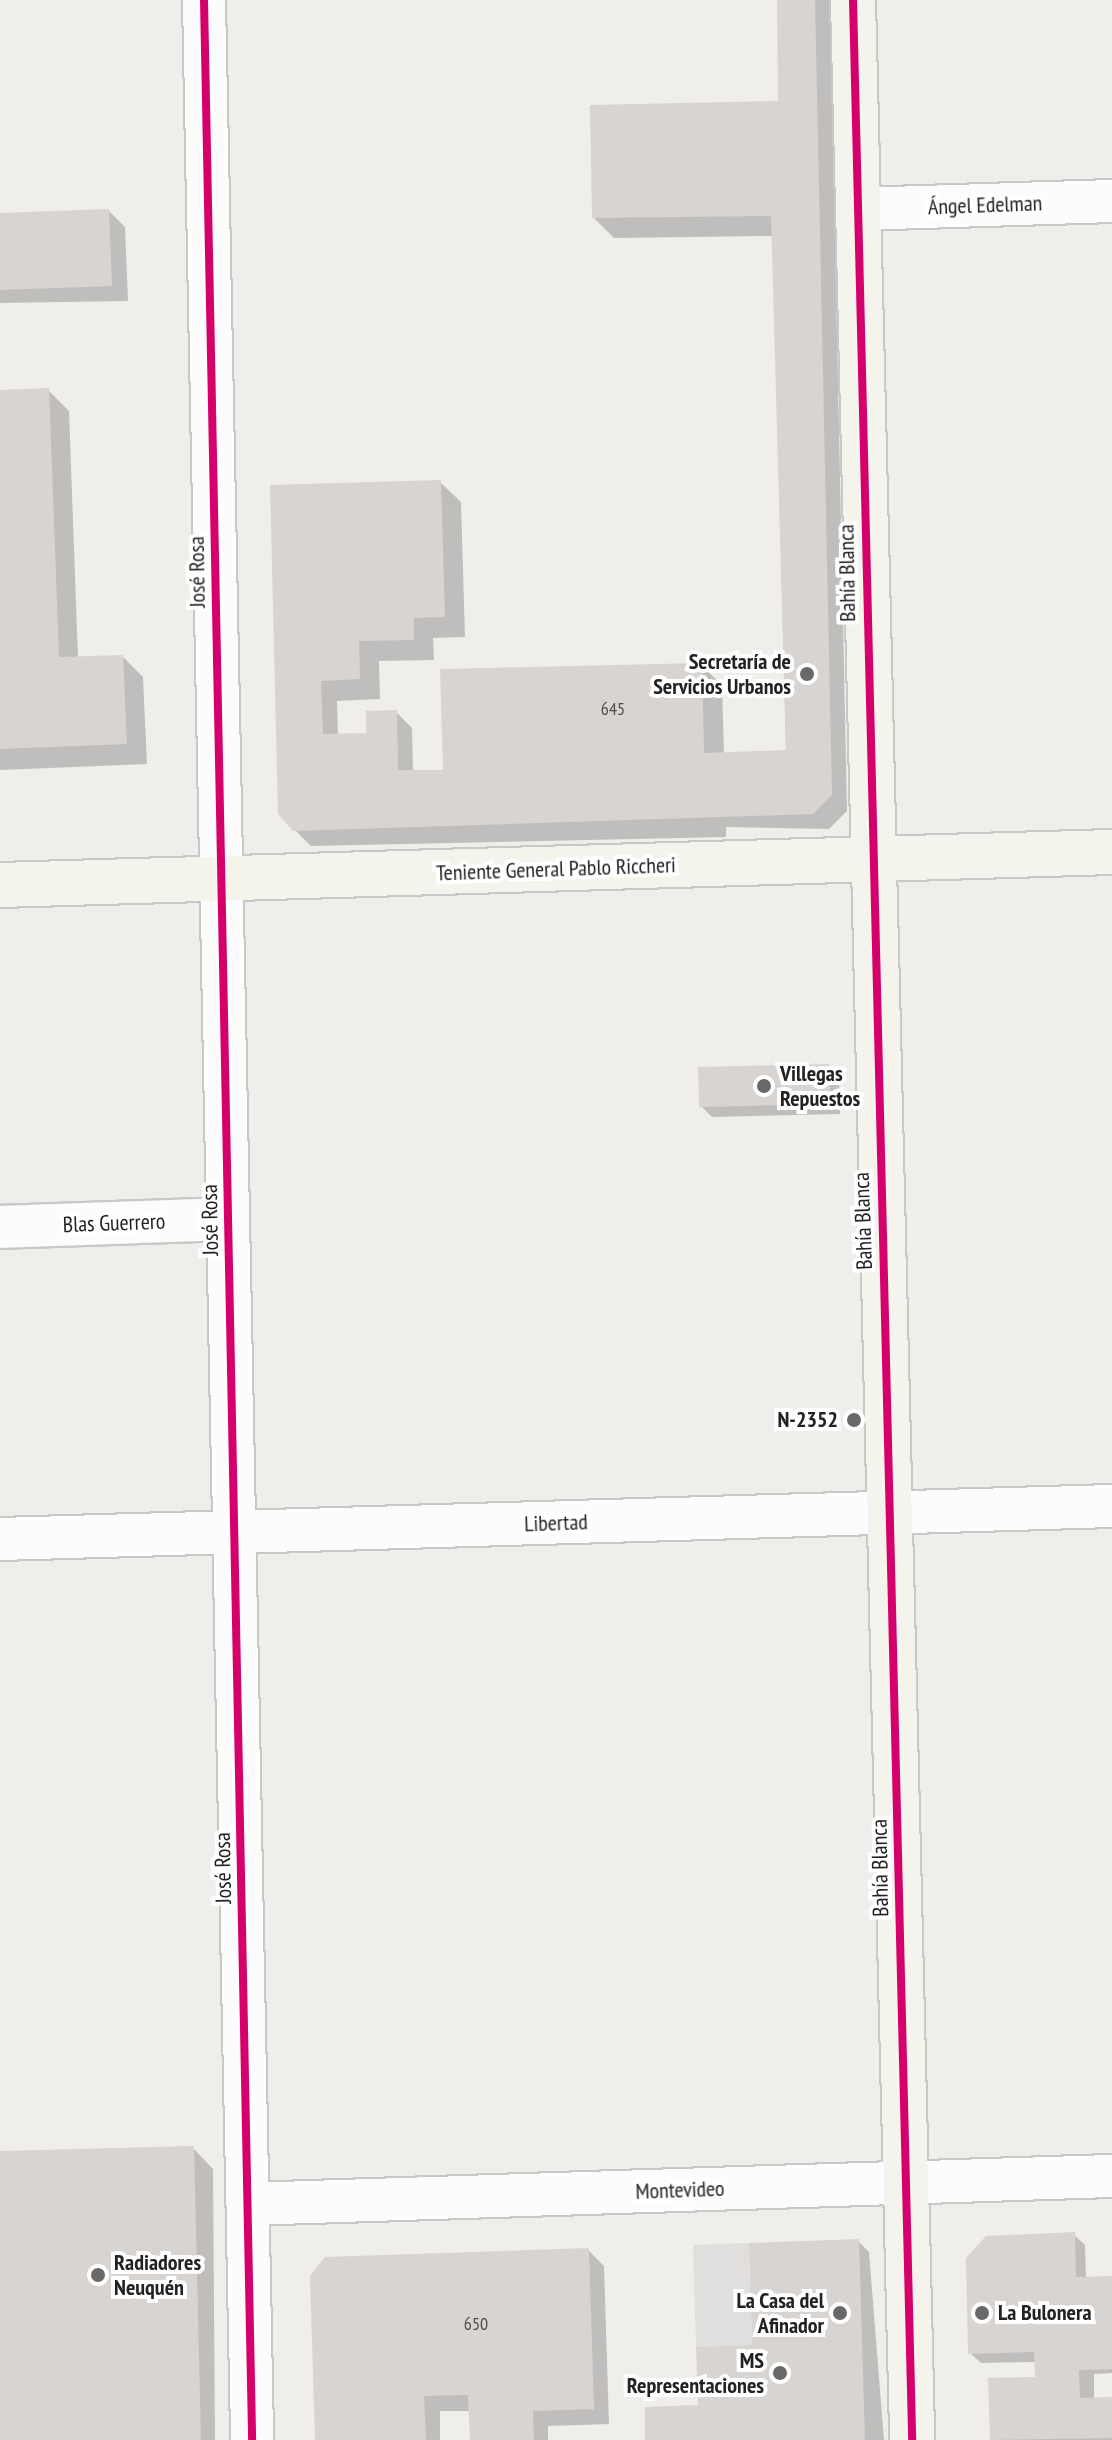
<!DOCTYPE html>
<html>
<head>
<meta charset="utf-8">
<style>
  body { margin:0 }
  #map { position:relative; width:1112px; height:2440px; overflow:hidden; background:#f0eeeb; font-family:"PT Sans Narrow",sans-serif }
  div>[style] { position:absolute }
  .parking>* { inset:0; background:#e0dfde }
  .shadow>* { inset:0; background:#0003 }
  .building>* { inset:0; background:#d7d4d2 }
  .roads { filter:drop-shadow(2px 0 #c9c8c7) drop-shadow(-2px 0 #c9c8c7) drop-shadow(0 2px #c9c8c7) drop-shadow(0 -2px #c9c8c7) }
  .street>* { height:42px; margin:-21px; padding:0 21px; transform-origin:21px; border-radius:21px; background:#fdfcfc }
  .secondary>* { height:44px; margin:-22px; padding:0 22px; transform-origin:22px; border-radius:22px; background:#f4f4ed }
  .cycleway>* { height:8px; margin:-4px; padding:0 4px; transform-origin:4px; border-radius:4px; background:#d6006c }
  .dots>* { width:22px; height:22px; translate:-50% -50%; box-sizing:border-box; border:4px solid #fff; border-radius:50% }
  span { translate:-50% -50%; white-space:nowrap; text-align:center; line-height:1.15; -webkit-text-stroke:8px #fff; paint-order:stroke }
  .number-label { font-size:18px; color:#4f4e4e }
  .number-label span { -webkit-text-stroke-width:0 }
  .street-label { font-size:22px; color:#222 }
  .poi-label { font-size:22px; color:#222; font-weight:700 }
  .right { translate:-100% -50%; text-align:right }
  .left { translate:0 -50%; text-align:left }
</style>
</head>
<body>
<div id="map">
  <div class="parking">
    <div style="clip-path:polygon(749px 2243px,752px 2345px,696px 2347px,693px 2245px)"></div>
  </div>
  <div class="shadow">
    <div style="clip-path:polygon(779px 0,830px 0,847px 811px,829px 829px,726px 827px,726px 837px,311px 846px,294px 829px,272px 487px,440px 482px,461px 502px,465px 637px,433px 638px,434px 660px,379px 661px,380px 699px,337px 701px,338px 736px,368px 735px,396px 712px,412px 728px,413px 772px,445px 772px,701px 665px,722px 685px,724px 754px,786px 752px,773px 236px,614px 238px,594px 218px,783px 103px)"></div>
    <div style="clip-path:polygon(109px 211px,125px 227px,128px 301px,0 303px,0 215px)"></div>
    <div style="clip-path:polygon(48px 390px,69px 411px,78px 658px,123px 657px,143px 677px,147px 764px,0 770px,0 392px)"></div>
    <div style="clip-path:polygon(828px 1066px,839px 1077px,840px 1114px,712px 1117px,701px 1106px)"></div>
    <div style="clip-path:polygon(193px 2148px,213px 2169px,215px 2440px,0 2440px,0 2153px)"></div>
    <div style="clip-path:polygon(1074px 2235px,1085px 2245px,1086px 2278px,1112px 2278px,1112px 2373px,1094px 2374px,1094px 2400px,1112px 2399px,1112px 2440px,992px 2440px,990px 2380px,1037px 2379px,1036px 2362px,981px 2363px,970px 2353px)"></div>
    <div style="clip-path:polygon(858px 2241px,869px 2252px,884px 2440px,647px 2440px,700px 2408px)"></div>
    <div style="clip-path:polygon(588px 2250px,604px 2266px,609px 2424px,548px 2426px,548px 2440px,472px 2440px,471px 2411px,440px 2411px,440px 2440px,317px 2440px)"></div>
  </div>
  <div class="building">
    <div style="clip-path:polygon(777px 0,815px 0,832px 795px,813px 814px,293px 831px,278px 814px,270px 485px,441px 480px,445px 617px,414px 618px,414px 640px,359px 641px,360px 679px,321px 681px,323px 734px,366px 733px,366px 711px,397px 710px,398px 770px,443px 770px,440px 669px,702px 663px,704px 753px,786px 750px,771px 216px,592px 218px,590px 105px,778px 101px)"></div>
    <div style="clip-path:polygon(109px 209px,112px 286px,0 290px,0 213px)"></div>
    <div style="clip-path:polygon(49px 388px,59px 657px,123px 655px,127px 744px,0 749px,0 390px)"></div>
    <div style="clip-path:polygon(829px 1064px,831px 1104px,699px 1107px,698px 1067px)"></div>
    <div style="clip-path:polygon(194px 2146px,201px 2440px,0 2440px,0 2151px)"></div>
    <div style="clip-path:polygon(1075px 2232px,1076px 2277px,1112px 2276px,1112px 2369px,1079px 2370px,1080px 2398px,1112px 2397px,1112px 2438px,990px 2440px,988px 2378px,1035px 2377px,1034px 2352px,968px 2354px,966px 2258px,986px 2236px)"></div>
    <div style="clip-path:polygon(859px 2239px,865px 2440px,645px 2440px,645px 2407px,698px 2405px,696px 2347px,752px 2345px,749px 2243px)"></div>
    <div style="clip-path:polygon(589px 2248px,594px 2409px,533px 2411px,534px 2440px,470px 2440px,468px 2395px,424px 2396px,426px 2440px,315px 2440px,310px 2276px,325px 2257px)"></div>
  </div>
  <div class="roads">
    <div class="street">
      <div style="left:204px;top:0;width:2440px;rotate:88.87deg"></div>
      <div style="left:858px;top:209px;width:254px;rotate:-1.8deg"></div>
      <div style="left:0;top:1227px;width:228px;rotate:-2deg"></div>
      <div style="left:0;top:1539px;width:1112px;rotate:-1.7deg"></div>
      <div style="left:248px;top:2204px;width:864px;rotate:-1.86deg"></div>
    </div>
    <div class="secondary">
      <div style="left:853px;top:0;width:2441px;rotate:88.61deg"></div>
      <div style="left:0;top:885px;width:1112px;rotate:-1.7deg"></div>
    </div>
  </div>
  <div class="cycleway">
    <div style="left:204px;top:0;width:2440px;rotate:88.87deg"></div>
    <div style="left:853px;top:0;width:2441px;rotate:88.61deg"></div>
  </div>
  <div class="dots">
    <div style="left:807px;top:674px;background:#6a6968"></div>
    <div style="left:764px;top:1086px;background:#6a6968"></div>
    <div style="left:854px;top:1420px;background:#6a6968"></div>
    <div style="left:98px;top:2275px;background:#6a6968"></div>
    <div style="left:840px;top:2313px;background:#6a6968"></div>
    <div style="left:982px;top:2313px;background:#6a6968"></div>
    <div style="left:780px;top:2373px;background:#6a6968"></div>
  </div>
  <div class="number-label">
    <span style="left:613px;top:709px">645</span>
    <span style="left:476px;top:2324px">650</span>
  </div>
  <div class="street-label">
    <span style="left:985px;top:205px;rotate:-2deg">Ángel Edelman</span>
    <span style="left:197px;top:572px;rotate:-91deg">José Rosa</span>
    <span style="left:847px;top:573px;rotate:-91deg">Bahía Blanca</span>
    <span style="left:556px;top:869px;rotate:-2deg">Teniente General Pablo Riccheri</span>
    <span style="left:210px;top:1220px;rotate:-91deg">José Rosa</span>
    <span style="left:863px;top:1221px;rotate:-92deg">Bahía Blanca</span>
    <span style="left:114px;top:1223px;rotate:-2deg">Blas Guerrero</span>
    <span style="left:556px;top:1523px;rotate:-2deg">Libertad</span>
    <span style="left:223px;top:1868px;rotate:-91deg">José Rosa</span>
    <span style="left:880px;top:1868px;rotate:-91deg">Bahía Blanca</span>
    <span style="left:680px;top:2190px;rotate:-2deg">Montevideo</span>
  </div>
  <div class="poi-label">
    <span class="right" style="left:791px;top:674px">Secretaría de<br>Servicios Urbanos</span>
    <span class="left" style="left:780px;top:1086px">Villegas<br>Repuestos</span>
    <span class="right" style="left:838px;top:1420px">N-2352</span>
    <span class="left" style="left:114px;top:2275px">Radiadores<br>Neuquén</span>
    <span class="right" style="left:824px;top:2313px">La Casa del<br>Afinador</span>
    <span class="left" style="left:998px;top:2313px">La Bulonera</span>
    <span class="right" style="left:764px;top:2373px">MS<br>Representaciones</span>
  </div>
</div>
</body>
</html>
